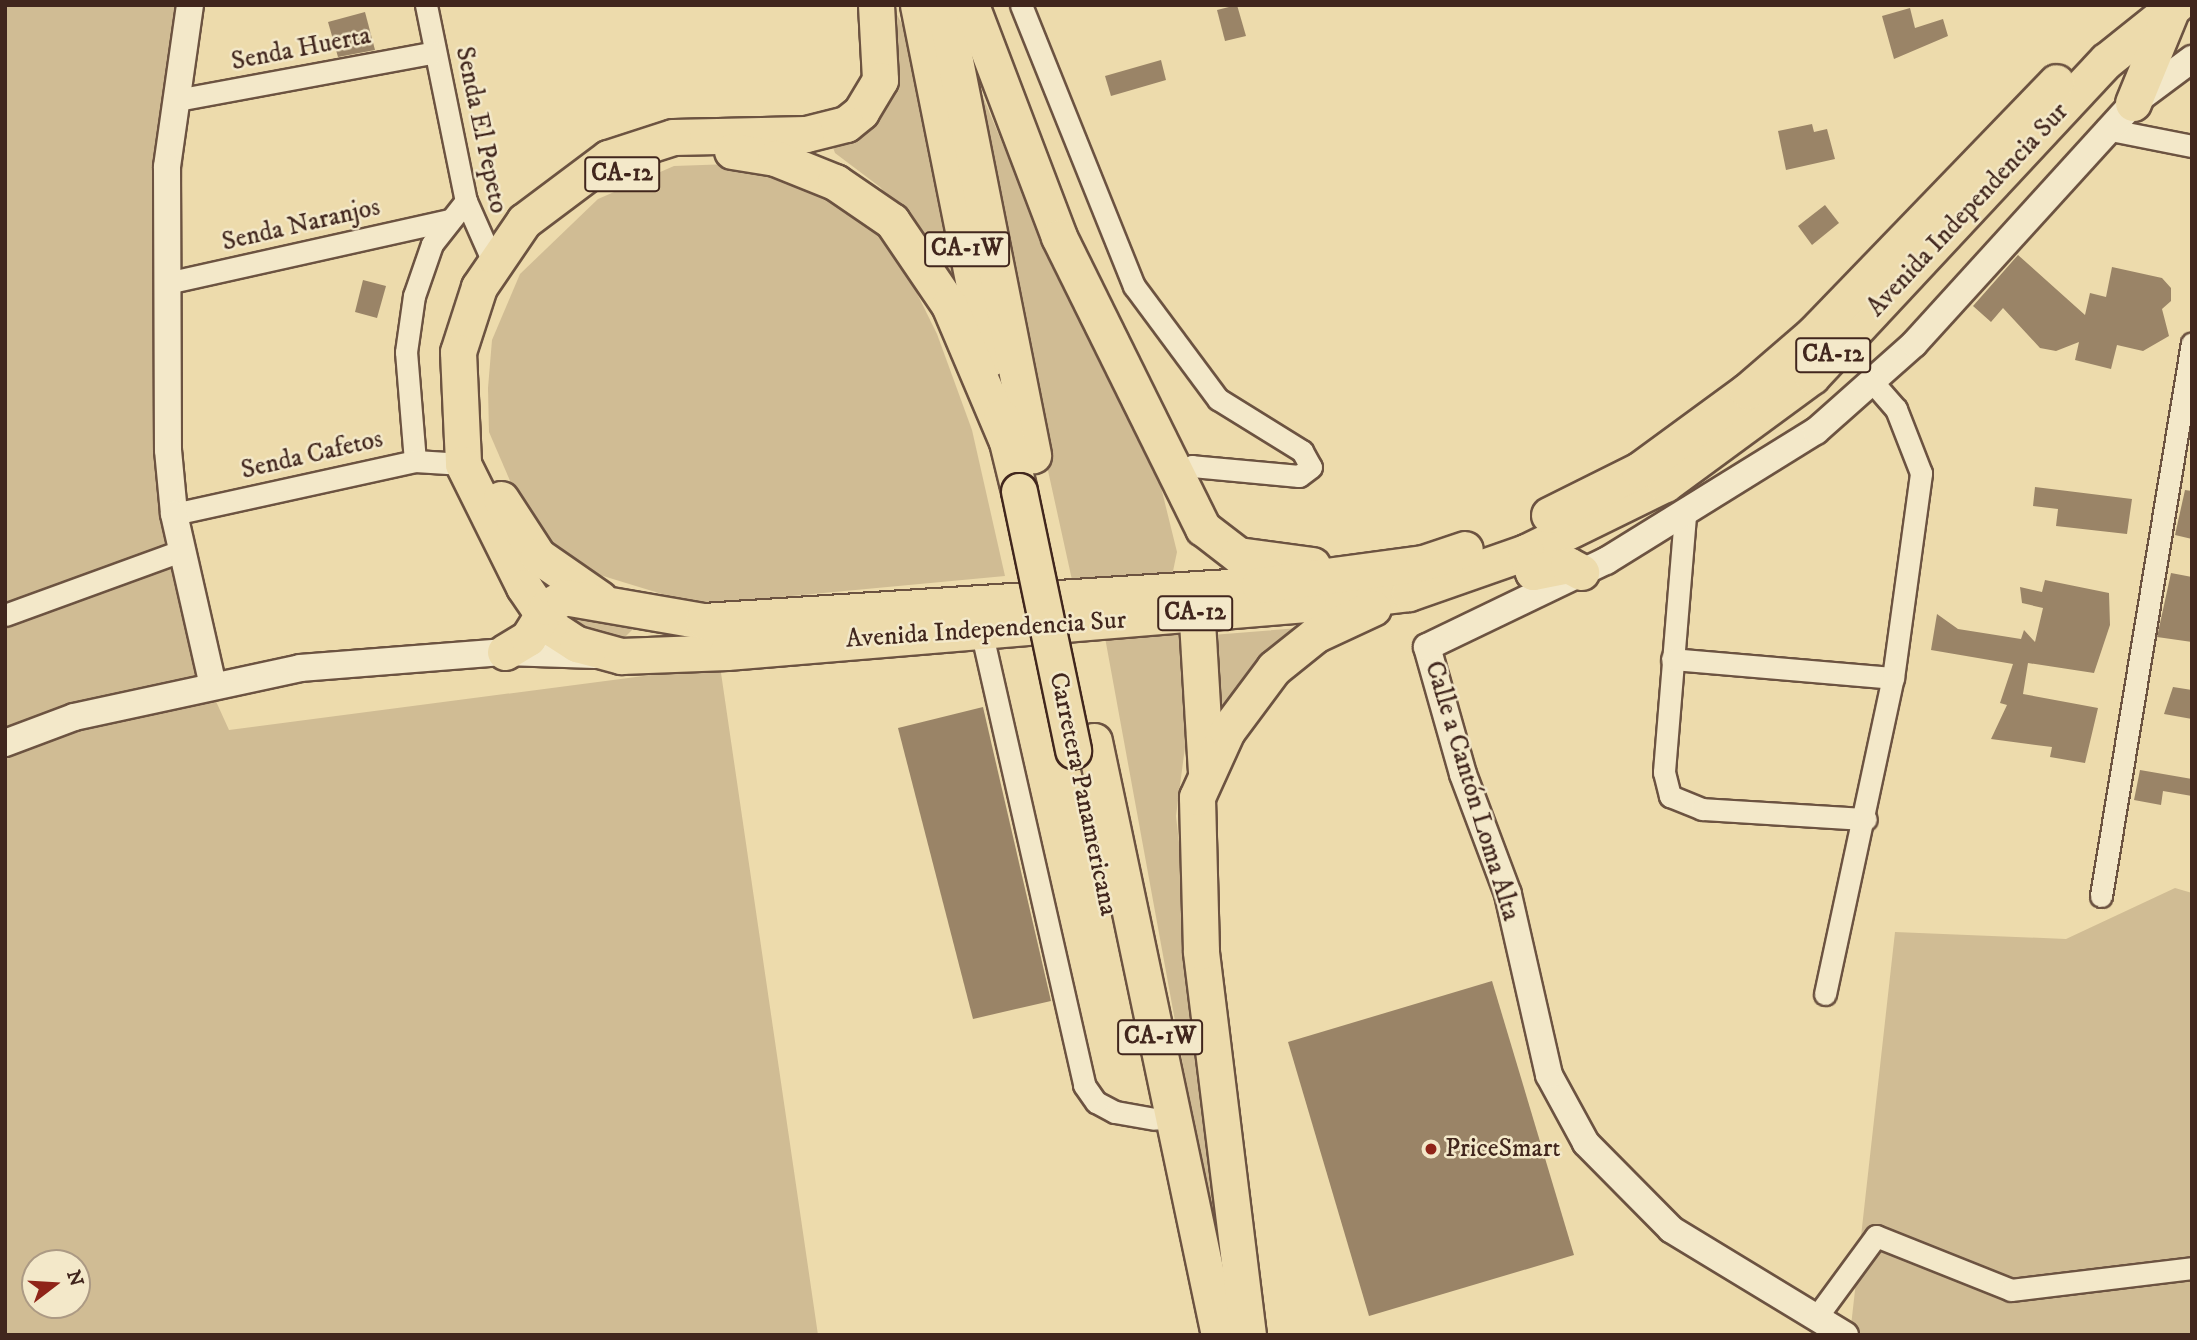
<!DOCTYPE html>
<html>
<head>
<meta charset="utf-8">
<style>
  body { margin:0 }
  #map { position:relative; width:2197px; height:1340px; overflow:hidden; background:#eddbac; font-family:"IM FELL DW Pica",serif }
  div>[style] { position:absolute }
  .green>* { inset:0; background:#d0bc94 }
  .building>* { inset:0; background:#9a8467 }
  .roads { filter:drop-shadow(2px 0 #6c5341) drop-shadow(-2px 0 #6c5341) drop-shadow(0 2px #6c5341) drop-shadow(0 -2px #6c5341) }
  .minor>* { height:21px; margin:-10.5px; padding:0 10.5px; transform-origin:10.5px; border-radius:10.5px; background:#f3e8c9 }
  .tertiary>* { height:26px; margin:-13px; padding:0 13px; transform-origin:13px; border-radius:13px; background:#f3e8c9 }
  .trunk>* { height:35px; margin:-17.5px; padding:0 17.5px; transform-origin:17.5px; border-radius:17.5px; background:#eddbac }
  .bridges { filter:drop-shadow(2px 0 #41261d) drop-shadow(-2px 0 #41261d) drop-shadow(0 2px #41261d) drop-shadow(0 -2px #41261d) }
  .trunk-bridge>* { height:35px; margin:-17.5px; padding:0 17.5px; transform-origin:17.5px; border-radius:17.5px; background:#eddbac }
  .dots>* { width:19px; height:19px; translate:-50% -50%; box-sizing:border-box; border:4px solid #f3e8c9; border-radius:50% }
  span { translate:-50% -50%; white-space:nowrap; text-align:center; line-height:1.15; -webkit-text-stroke:5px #f3e8c9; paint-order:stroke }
  .shield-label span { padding:2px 5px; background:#f3e8c9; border:2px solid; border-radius:5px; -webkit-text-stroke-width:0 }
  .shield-label { font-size:24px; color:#41261d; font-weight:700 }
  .street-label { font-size:26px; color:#41261d }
  .poi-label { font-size:26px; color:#41261d }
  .left { translate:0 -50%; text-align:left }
  .frame { position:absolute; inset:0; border:7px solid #41261d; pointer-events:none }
  .north { position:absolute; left:21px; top:1249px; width:70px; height:70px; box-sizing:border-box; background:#f3e8c9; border:2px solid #ac9a84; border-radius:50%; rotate:73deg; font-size:19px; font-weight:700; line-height:28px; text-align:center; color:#41261d }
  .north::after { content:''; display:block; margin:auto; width:24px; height:32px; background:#8f2418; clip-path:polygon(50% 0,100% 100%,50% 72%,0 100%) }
</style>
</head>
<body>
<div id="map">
  <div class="green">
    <div style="clip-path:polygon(evenodd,5px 5px,194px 5px,166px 426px,195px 655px,229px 730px,720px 666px,818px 1335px,5px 1335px,5px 5px,35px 1263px,77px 1263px,77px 1305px,35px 1305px,35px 1263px)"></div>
    <div style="clip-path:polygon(892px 5px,904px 28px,963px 314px,911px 223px,880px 187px,835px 153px,831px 142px,864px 127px,889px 100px)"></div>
    <div style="clip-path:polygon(947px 10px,1042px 239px,1158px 475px,1177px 552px,1172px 576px,1072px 580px)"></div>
    <div style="clip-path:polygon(731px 164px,808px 185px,880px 230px,902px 263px,937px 334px,972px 430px,1005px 576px,716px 603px,675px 598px,590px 572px,537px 529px,520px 504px,489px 432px,488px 388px,492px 340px,520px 274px,598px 199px,674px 166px)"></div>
    <div style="clip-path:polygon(562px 608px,631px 622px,632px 630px,619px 643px,574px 637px)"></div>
    <div style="clip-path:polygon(1183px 625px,1191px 701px,1176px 816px,1204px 1063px,1215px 1240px,1104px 632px)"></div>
    <div style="clip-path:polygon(1311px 627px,1261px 660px,1214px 717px,1212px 635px)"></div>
    <div style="clip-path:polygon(2175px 888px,2192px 893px,2192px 1335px,1850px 1335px,1895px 932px,2066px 939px)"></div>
  </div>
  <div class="building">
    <div style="clip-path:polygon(1237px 5px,1246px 36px,1225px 41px,1217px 10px)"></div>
    <div style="clip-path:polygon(1910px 8px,1915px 28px,1943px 19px,1948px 36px,1894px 59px,1882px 16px)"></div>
    <div style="clip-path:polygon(365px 12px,375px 50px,338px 57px,328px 22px)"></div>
    <div style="clip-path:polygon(1161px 60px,1166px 80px,1111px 96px,1105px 76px)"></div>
    <div style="clip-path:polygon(1812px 124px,1814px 132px,1827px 129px,1835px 159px,1786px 170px,1778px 131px)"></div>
    <div style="clip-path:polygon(1825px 205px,1839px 223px,1812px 245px,1798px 226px)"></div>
    <div style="clip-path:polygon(2018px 255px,2085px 315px,2090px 293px,2106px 297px,2112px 267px,2162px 278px,2171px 288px,2171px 301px,2162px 309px,2169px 336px,2143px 351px,2117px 345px,2111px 369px,2075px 360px,2079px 342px,2056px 351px,2040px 348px,2003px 308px,1991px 322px,1973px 306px)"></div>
    <div style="clip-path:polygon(363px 280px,386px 286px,377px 318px,355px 312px)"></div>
    <div style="clip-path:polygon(2035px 487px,2132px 499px,2127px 534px,2056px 526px,2058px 509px,2033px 506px)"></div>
    <div style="clip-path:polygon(2185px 490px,2192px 491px,2192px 539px,2175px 535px)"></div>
    <div style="clip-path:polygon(2171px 573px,2192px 577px,2192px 642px,2157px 637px)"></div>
    <div style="clip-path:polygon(2045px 580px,2109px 593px,2110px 625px,2094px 673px,2028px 663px,2023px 694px,2098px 708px,2085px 763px,2050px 757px,2052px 747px,1991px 739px,2007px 705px,2000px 703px,2013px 664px,1931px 650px,1937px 614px,1958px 629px,2021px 639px,2024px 630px,2035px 642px,2043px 608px,2022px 603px,2020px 587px,2042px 592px)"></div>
    <div style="clip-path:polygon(2173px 687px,2192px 690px,2192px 719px,2164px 714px)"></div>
    <div style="clip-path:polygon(983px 707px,1051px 1001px,973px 1019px,898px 728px)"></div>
    <div style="clip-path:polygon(2140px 770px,2192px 779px,2192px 796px,2163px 791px,2161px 805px,2134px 800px)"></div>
    <div style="clip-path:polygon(1492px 981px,1574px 1255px,1369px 1316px,1288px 1042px)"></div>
  </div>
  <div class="roads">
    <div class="minor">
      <div style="left:426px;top:5px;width:200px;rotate:78.5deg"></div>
      <div style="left:466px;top:201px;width:67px;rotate:66.1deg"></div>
      <div style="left:1021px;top:5px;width:303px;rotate:68.1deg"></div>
      <div style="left:1134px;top:286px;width:141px;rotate:53.4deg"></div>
      <div style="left:1218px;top:399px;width:99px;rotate:31.8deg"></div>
      <div style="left:1302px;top:451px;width:18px;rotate:61deg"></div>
      <div style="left:1311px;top:467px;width:15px;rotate:143deg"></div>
      <div style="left:1299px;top:476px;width:107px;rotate:-174.7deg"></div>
      <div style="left:1192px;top:466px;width:19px;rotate:159deg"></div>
      <div style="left:177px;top:100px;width:262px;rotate:-10.5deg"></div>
      <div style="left:2106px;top:129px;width:88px;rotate:11.2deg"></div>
      <div style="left:167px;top:283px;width:288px;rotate:-12.6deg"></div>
      <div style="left:415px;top:461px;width:109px;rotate:-94.7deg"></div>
      <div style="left:406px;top:352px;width:57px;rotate:-81.9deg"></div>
      <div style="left:414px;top:296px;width:55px;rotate:-70.9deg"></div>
      <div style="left:432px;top:244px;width:55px;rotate:-51.7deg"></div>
      <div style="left:174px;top:514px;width:247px;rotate:-12.4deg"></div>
      <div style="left:415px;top:461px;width:48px;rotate:3.6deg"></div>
      <div style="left:1685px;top:516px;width:257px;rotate:94.7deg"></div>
      <div style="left:1664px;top:772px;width:25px;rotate:76deg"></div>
      <div style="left:1670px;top:796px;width:35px;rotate:22deg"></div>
      <div style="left:1702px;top:809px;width:164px;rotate:3.5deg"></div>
      <div style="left:5px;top:615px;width:187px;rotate:-20deg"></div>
      <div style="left:981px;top:630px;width:467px;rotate:77.2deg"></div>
      <div style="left:1084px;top:1085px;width:21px;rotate:55deg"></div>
      <div style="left:1096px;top:1102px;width:21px;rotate:28deg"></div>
      <div style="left:1115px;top:1112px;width:40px;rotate:10deg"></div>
      <div style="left:1672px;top:659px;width:222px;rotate:4.9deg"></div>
      <div style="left:2101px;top:896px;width:560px;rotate:-80.66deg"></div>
      <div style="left:1825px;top:994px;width:323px;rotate:-77.9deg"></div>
      <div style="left:1893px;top:678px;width:207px;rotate:-82.2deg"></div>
      <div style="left:1921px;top:473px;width:69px;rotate:-111.3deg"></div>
      <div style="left:1896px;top:409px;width:38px;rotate:-131deg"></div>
      <div style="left:1818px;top:1315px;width:98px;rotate:-53.7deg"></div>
      <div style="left:1876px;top:1236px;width:145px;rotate:21.8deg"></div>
      <div style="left:2011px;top:1290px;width:182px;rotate:-6.9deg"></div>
    </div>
    <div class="tertiary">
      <div style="left:190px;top:5px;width:164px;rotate:98.1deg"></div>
      <div style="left:167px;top:167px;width:283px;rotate:89.8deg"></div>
      <div style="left:168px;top:450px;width:64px;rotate:84.6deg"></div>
      <div style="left:174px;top:514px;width:175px;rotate:77.2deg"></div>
      <div style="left:5px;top:743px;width:74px;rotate:-20.6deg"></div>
      <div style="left:74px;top:717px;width:231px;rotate:-12.2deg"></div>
      <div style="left:300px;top:668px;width:206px;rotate:-4.5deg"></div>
      <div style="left:505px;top:652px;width:90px;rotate:1.9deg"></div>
      <div style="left:1845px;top:1335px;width:204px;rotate:-148.7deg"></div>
      <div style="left:1671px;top:1229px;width:121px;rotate:-134.7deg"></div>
      <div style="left:1586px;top:1143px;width:77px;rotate:-118.6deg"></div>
      <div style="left:1549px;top:1075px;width:186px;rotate:-102.8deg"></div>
      <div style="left:1508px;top:894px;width:128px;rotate:-110.6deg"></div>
      <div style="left:1463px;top:774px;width:132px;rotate:-105.8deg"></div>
      <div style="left:1427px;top:647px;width:199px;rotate:-25.7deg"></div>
      <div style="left:1606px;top:561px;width:247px;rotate:-31.8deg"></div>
      <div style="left:1816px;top:431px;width:131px;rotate:-41.6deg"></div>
      <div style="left:1914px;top:344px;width:326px;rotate:-47.7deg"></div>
      <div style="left:2133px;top:103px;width:74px;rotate:-36.7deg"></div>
    </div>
    <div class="trunk">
      <div style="left:876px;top:5px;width:75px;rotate:86.9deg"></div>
      <div style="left:880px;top:80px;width:37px;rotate:121deg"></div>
      <div style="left:861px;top:112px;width:19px;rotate:141deg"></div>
      <div style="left:846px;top:124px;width:41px;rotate:166deg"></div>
      <div style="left:806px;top:134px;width:133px;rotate:178.7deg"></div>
      <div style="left:673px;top:137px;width:68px;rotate:162.1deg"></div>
      <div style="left:608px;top:158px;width:105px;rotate:143.1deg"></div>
      <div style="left:524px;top:221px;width:80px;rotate:124.3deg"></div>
      <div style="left:479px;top:287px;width:68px;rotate:107.9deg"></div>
      <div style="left:458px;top:352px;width:112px;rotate:87.4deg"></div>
      <div style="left:463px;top:464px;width:137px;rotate:63.6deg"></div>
      <div style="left:524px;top:587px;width:50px;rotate:55.7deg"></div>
      <div style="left:552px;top:628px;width:30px;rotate:33deg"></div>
      <div style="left:577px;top:644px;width:46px;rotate:15.3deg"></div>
      <div style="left:621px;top:656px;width:106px;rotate:-2.2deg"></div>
      <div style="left:727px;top:652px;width:617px;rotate:-4.74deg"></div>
      <div style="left:1342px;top:601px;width:67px;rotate:-6.8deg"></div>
      <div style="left:1409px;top:593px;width:124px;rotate:-19.3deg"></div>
      <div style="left:1526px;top:552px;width:155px;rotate:-26.1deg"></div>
      <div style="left:1665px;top:484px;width:182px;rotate:-36.3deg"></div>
      <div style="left:1812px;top:376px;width:431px;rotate:-47deg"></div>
      <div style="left:2106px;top:61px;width:90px;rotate:-38.7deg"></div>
      <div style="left:918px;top:5px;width:361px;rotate:78.7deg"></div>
      <div style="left:944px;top:5px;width:459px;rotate:78.8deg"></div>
      <div style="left:971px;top:5px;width:248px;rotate:69.2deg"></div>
      <div style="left:1059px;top:237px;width:325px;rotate:63.7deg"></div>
      <div style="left:1203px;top:528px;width:44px;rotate:37.6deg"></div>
      <div style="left:1238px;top:555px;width:75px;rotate:7.7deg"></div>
      <div style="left:2133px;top:103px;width:97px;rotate:-67.7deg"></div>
      <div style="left:732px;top:151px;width:44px;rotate:9.2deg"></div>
      <div style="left:775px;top:158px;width:65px;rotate:21.8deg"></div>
      <div style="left:835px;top:182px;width:69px;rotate:34.4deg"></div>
      <div style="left:892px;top:221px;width:102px;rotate:55.8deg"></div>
      <div style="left:949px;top:305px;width:146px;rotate:67deg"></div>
      <div style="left:1001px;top:417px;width:76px;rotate:76.3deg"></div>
      <div style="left:501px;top:499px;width:68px;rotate:57deg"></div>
      <div style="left:538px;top:556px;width:75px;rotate:34.7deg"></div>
      <div style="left:1549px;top:515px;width:101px;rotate:-26.6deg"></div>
      <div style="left:1639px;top:470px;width:134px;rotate:-36.2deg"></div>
      <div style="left:1747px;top:391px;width:87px;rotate:-40.8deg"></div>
      <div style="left:1813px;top:334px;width:350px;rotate:-46deg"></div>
      <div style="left:1526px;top:552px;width:21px;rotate:71deg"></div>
      <div style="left:1533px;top:572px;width:36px;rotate:-11deg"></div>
      <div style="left:1568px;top:565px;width:15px;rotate:28deg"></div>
      <div style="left:1178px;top:598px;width:30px;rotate:50deg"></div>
      <div style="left:1197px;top:621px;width:151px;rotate:86.6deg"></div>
      <div style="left:505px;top:652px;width:27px;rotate:-31deg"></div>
      <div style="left:528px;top:638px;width:36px;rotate:-58deg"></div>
      <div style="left:547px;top:607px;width:20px;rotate:-30deg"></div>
      <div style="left:564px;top:597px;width:141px;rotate:9.8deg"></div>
      <div style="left:703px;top:621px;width:557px;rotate:-3.7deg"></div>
      <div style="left:1259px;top:585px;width:165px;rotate:-7.6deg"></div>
      <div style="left:1423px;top:563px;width:44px;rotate:-18.4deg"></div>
      <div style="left:1094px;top:741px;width:607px;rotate:78.12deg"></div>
      <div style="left:1248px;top:1335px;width:387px;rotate:-97deg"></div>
      <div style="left:1201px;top:951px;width:154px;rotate:-91.5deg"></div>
      <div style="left:1197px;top:797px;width:72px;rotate:-65.6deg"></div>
      <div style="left:1227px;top:731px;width:79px;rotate:-53.3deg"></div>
      <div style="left:1274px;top:668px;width:53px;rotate:-38.8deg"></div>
      <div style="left:1315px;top:635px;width:64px;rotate:-25deg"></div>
    </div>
  </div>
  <div class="bridges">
    <div class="trunk-bridge">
      <div style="left:1019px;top:491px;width:265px;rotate:78.2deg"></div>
    </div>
  </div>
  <div class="dots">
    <div style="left:1431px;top:1149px;background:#8f2418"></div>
  </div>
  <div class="shield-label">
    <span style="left:622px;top:174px">CA-12</span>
    <span style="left:967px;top:249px">CA-1W</span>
    <span style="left:1833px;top:355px">CA-12</span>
    <span style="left:1195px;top:613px">CA-12</span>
    <span style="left:1160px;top:1037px">CA-1W</span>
  </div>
  <div class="street-label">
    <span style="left:301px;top:49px;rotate:-11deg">Senda Huerta</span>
    <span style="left:481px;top:130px;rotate:78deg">Senda El Pepeto</span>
    <span style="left:1968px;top:210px;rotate:-47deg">Avenida Independencia Sur</span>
    <span style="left:301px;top:225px;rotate:-13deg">Senda Naranjos</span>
    <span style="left:312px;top:455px;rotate:-13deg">Senda Cafetos</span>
    <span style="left:986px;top:630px;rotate:-4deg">Avenida Independencia Sur</span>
    <span style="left:1472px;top:791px;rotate:73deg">Calle a Cantón Loma Alta</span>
    <span style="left:1083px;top:794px;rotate:78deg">Carretera Panamericana</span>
  </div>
  <div class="poi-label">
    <span class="left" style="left:1445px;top:1149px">PriceSmart</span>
  </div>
  <div class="frame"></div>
  <div class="north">N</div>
</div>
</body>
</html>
